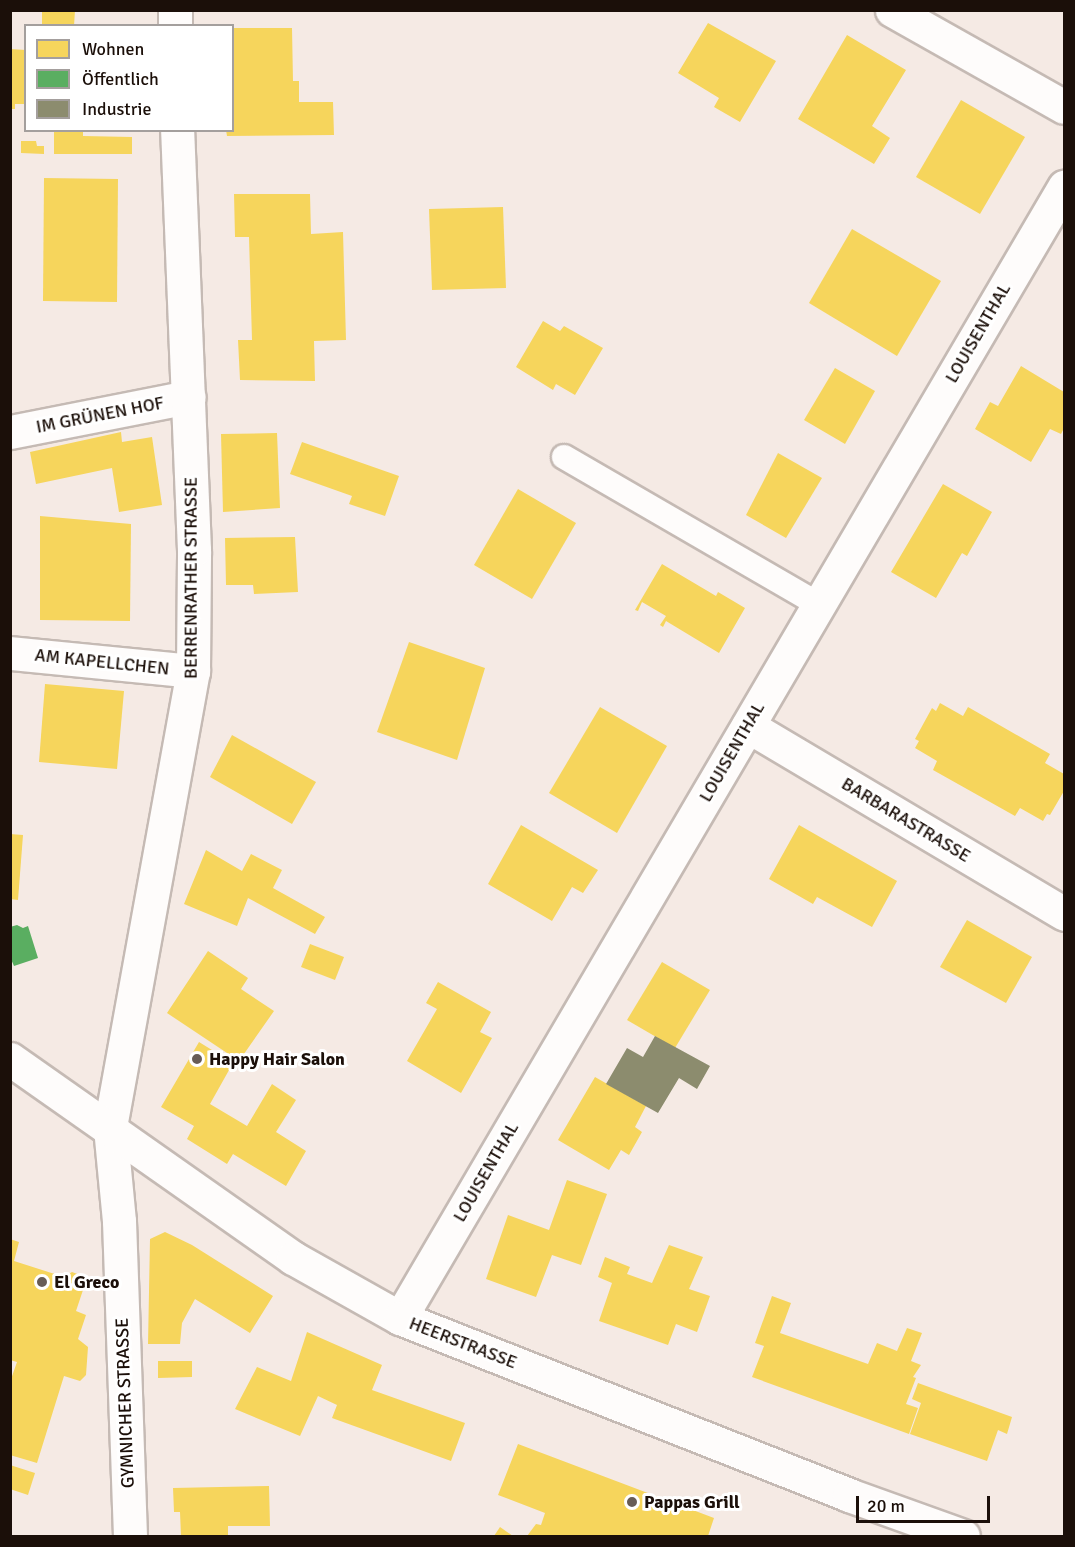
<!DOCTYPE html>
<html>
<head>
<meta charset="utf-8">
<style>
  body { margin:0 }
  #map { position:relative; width:1075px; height:1547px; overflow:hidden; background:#f5eae4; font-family:Signika,sans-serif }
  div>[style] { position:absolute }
  .homes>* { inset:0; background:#f6d55c }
  .public>* { inset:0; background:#5aae61 }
  .industry>* { inset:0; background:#8c8c6e }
  .roads { filter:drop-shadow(2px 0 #c5bab4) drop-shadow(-2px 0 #c5bab4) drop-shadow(0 2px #c5bab4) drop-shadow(0 -2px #c5bab4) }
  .service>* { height:24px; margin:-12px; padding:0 12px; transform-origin:12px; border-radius:12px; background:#fefcfb }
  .minor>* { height:33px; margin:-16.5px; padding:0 16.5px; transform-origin:16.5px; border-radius:16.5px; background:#fefcfb }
  .tertiary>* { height:33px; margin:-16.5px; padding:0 16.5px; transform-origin:16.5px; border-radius:16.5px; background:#fefcfb }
  .secondary>* { height:33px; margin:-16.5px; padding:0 16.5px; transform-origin:16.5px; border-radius:16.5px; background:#fefcfb }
  .dots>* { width:16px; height:16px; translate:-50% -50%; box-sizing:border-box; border:3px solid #fff; border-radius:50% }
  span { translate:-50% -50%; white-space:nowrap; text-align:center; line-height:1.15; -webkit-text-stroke:6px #fff; paint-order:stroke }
  .street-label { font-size:18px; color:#1b0f09 }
  .poi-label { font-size:18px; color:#1b0f09; font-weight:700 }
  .left { translate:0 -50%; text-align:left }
  .frame { position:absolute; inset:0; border:12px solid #1b0f09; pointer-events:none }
  .legend { position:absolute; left:24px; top:24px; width:210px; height:108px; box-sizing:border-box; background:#fff; border:2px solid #a49f9d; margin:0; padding:8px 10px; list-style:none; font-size:18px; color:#1b0f09 }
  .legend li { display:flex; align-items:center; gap:12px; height:30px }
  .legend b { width:30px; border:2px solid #a49f9d }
  .scale { position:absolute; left:856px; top:1496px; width:134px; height:27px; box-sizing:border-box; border:3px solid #1b0f09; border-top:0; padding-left:8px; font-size:18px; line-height:21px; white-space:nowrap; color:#1b0f09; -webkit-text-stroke:4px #fff; paint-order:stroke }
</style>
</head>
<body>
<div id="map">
  <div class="homes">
    <div style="clip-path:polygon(42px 10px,75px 10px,74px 26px,42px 26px)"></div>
    <div style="clip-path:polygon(708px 23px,776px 61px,740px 122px,714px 107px,719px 98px,678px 73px)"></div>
    <div style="clip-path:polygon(232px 28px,292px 28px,293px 81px,299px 81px,299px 102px,333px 102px,334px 135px,227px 136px,226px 130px,232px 130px)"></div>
    <div style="clip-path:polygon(847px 35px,906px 70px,872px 126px,890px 138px,874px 164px,798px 119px)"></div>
    <div style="clip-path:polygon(10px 49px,26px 50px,26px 104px,15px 104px,15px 109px,10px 109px)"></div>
    <div style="clip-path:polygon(961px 100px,1025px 137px,980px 214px,916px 177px)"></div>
    <div style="clip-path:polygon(54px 130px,83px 130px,83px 136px,132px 137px,132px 154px,54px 154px)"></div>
    <div style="clip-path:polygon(21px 141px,36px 141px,37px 146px,44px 146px,44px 154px,21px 153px)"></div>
    <div style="clip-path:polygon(44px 178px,118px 179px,117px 302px,43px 301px)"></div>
    <div style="clip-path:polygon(234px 194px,310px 194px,311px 234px,343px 232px,346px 340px,314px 341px,315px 381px,240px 380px,238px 340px,252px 340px,249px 237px,235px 237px)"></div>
    <div style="clip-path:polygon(503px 207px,506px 288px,432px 290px,429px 209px)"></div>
    <div style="clip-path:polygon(852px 229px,941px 281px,897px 356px,809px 303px)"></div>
    <div style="clip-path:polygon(543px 321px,560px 331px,564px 326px,603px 348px,575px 395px,556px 384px,553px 390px,516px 367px)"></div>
    <div style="clip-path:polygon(1021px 366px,1064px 392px,1064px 428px,1061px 434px,1050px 429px,1031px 462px,975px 429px,990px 402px,998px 406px)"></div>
    <div style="clip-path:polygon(835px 368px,875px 391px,845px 444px,804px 420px)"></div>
    <div style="clip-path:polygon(121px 432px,122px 442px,152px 437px,162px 505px,119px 512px,112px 468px,36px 484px,30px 452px)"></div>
    <div style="clip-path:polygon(277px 433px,280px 508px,223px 512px,221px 434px)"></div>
    <div style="clip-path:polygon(302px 442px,399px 476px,385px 516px,349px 504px,352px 496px,290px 474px)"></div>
    <div style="clip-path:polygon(778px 453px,822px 478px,786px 538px,746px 515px)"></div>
    <div style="clip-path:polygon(943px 484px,992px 512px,967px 556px,962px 553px,936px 598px,891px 572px)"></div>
    <div style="clip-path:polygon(518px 489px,576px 523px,532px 599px,474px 565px)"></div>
    <div style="clip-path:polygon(40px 516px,131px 524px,130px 621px,40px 620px)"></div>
    <div style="clip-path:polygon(295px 537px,298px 592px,254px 594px,253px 585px,226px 585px,225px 538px)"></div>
    <div style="clip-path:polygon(662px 564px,716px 596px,718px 592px,745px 608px,719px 653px,666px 621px,663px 627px,660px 625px,666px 616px,642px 602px,638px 611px,635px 610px)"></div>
    <div style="clip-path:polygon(409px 642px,485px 668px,457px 760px,377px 732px)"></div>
    <div style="clip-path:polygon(45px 684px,124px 691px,117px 769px,39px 762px)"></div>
    <div style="clip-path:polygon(940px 703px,963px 716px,968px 707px,1050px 754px,1045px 763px,1064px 774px,1064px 791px,1050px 815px,1047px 814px,1043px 821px,1020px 808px,1015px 816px,933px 770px,937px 761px,915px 748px,919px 741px,915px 739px,932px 708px,936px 711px)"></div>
    <div style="clip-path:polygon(600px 707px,667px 746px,617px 833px,549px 793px)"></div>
    <div style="clip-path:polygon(232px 735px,316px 782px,292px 824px,210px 777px)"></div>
    <div style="clip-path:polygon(521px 825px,598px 870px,583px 893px,572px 887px,552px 921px,488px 884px)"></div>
    <div style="clip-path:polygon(799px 825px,897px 881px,872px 927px,817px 897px,813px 904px,769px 879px)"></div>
    <div style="clip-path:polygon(10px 834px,23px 835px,18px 900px,10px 899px)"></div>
    <div style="clip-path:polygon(206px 850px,242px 871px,251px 854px,282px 870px,273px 888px,325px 917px,315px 934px,248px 898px,237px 926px,184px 904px)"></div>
    <div style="clip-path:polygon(967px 920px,1032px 957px,1006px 1003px,940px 967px)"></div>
    <div style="clip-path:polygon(310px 944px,344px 957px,335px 980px,301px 967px)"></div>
    <div style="clip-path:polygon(208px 951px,248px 978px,241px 989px,274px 1011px,239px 1061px,167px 1013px)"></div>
    <div style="clip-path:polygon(662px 962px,710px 990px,675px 1048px,627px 1020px)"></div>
    <div style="clip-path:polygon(438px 982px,491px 1012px,480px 1032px,492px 1038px,461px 1093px,407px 1061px,437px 1009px,426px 1003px)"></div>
    <div style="clip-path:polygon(199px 1042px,233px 1063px,210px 1104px,247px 1126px,272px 1084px,296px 1100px,276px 1132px,306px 1151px,286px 1186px,233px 1154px,227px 1164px,187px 1139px,194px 1126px,161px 1107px)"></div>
    <div style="clip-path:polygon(595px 1077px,646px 1106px,635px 1127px,642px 1132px,629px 1155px,621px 1150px,609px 1170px,558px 1140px)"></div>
    <div style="clip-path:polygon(567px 1180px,607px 1194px,581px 1265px,552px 1255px,536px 1297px,486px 1279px,508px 1215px,549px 1230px)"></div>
    <div style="clip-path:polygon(165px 1232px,192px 1245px,273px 1296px,250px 1333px,195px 1299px,182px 1323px,180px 1344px,148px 1344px,150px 1239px)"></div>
    <div style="clip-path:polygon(10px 1239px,19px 1242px,14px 1261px,64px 1277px,72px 1272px,83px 1276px,85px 1284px,76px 1311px,86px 1315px,78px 1339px,88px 1347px,86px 1375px,80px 1381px,64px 1376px,37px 1463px,10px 1455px,10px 1382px,17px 1362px,10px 1360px)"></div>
    <div style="clip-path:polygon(669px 1245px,703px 1257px,689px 1289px,710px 1296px,697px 1332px,676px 1324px,668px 1345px,599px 1321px,612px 1283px,598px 1277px,605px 1257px,630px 1267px,627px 1274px,652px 1283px)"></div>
    <div style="clip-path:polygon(772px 1296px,791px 1303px,780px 1333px,868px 1364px,877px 1343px,897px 1351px,907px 1328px,922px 1333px,911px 1361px,921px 1365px,913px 1377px,916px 1378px,906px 1404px,918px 1408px,909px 1434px,752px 1377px,764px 1346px,755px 1343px)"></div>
    <div style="clip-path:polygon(307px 1332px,382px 1365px,372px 1390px,465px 1423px,451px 1461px,332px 1418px,337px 1405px,318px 1396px,300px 1436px,235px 1409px,257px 1367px,291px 1381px)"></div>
    <div style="clip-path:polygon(158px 1361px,192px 1361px,192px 1377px,158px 1378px)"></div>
    <div style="clip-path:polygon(918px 1383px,1012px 1417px,1007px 1434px,998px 1430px,987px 1461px,910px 1434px,921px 1403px,912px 1399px)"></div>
    <div style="clip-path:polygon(518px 1444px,714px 1518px,708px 1536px,527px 1536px,536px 1524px,541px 1525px,545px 1513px,498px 1495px)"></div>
    <div style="clip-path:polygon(10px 1465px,35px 1473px,28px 1495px,10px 1489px)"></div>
    <div style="clip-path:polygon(269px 1486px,270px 1526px,228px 1526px,228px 1536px,181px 1536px,180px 1512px,174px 1512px,173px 1488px)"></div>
    <div style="clip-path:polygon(500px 1527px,513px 1536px,494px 1536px)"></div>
  </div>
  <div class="public">
    <div style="clip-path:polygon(17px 925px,23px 928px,28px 926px,38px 958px,14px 966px,10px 957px,10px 927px)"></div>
  </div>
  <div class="industry">
    <div style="clip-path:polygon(655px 1036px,710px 1066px,697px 1089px,679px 1078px,658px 1113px,606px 1084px,627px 1048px,643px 1057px)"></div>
  </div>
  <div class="roads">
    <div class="service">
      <div style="left:564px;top:457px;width:295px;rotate:30.1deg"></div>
    </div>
    <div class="minor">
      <div style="left:892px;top:10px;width:197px;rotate:29.4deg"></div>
      <div style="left:10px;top:432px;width:182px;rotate:-11.1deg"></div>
      <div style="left:10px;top:653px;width:184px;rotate:5.6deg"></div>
      <div style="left:748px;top:726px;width:368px;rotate:30.7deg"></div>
      <div style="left:400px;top:1318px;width:1312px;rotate:-59.58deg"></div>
    </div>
    <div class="tertiary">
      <div style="left:175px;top:10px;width:16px;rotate:90deg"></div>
      <div style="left:130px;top:1536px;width:315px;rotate:-92deg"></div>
      <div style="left:119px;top:1221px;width:94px;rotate:-95.5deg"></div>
      <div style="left:110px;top:1127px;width:463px;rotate:-79.7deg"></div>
      <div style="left:193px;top:671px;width:121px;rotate:-89.5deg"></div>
      <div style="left:194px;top:550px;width:420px;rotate:-92.3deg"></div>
    </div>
    <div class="secondary">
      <div style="left:10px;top:1059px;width:346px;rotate:35.1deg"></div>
      <div style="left:293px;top:1258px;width:123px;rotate:29.3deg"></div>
      <div style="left:400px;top:1318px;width:483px;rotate:21.5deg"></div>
      <div style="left:849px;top:1495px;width:121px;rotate:19.8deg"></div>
    </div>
  </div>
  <div class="dots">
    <div style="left:197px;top:1059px;background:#675c56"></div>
    <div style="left:42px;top:1282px;background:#675c56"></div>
    <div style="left:632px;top:1502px;background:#675c56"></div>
  </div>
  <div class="street-label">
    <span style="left:978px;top:333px;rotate:-60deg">LOUISENTHAL</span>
    <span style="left:100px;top:415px;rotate:-11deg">IM GRÜNEN HOF</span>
    <span style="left:191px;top:578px;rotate:-90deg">BERRENRATHER STRASSE</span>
    <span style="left:102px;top:662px;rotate:6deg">AM KAPELLCHEN</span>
    <span style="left:732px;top:752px;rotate:-60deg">LOUISENTHAL</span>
    <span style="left:906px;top:820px;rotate:31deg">BARBARASTRASSE</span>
    <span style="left:486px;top:1172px;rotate:-60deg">LOUISENTHAL</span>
    <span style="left:463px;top:1343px;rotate:21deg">HEERSTRASSE</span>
    <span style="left:125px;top:1403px;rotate:-92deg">GYMNICHER STRASSE</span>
  </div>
  <div class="poi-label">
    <span class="left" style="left:209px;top:1059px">Happy Hair Salon</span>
    <span class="left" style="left:54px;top:1282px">El Greco</span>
    <span class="left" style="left:644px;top:1502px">Pappas Grill</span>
  </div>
  <div class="frame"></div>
  <ul class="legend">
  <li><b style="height:16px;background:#f6d55c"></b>Wohnen</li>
  <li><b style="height:16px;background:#5aae61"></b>Öffentlich</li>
  <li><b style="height:16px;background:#8c8c6e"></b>Industrie</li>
  </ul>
  <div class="scale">20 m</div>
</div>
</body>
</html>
